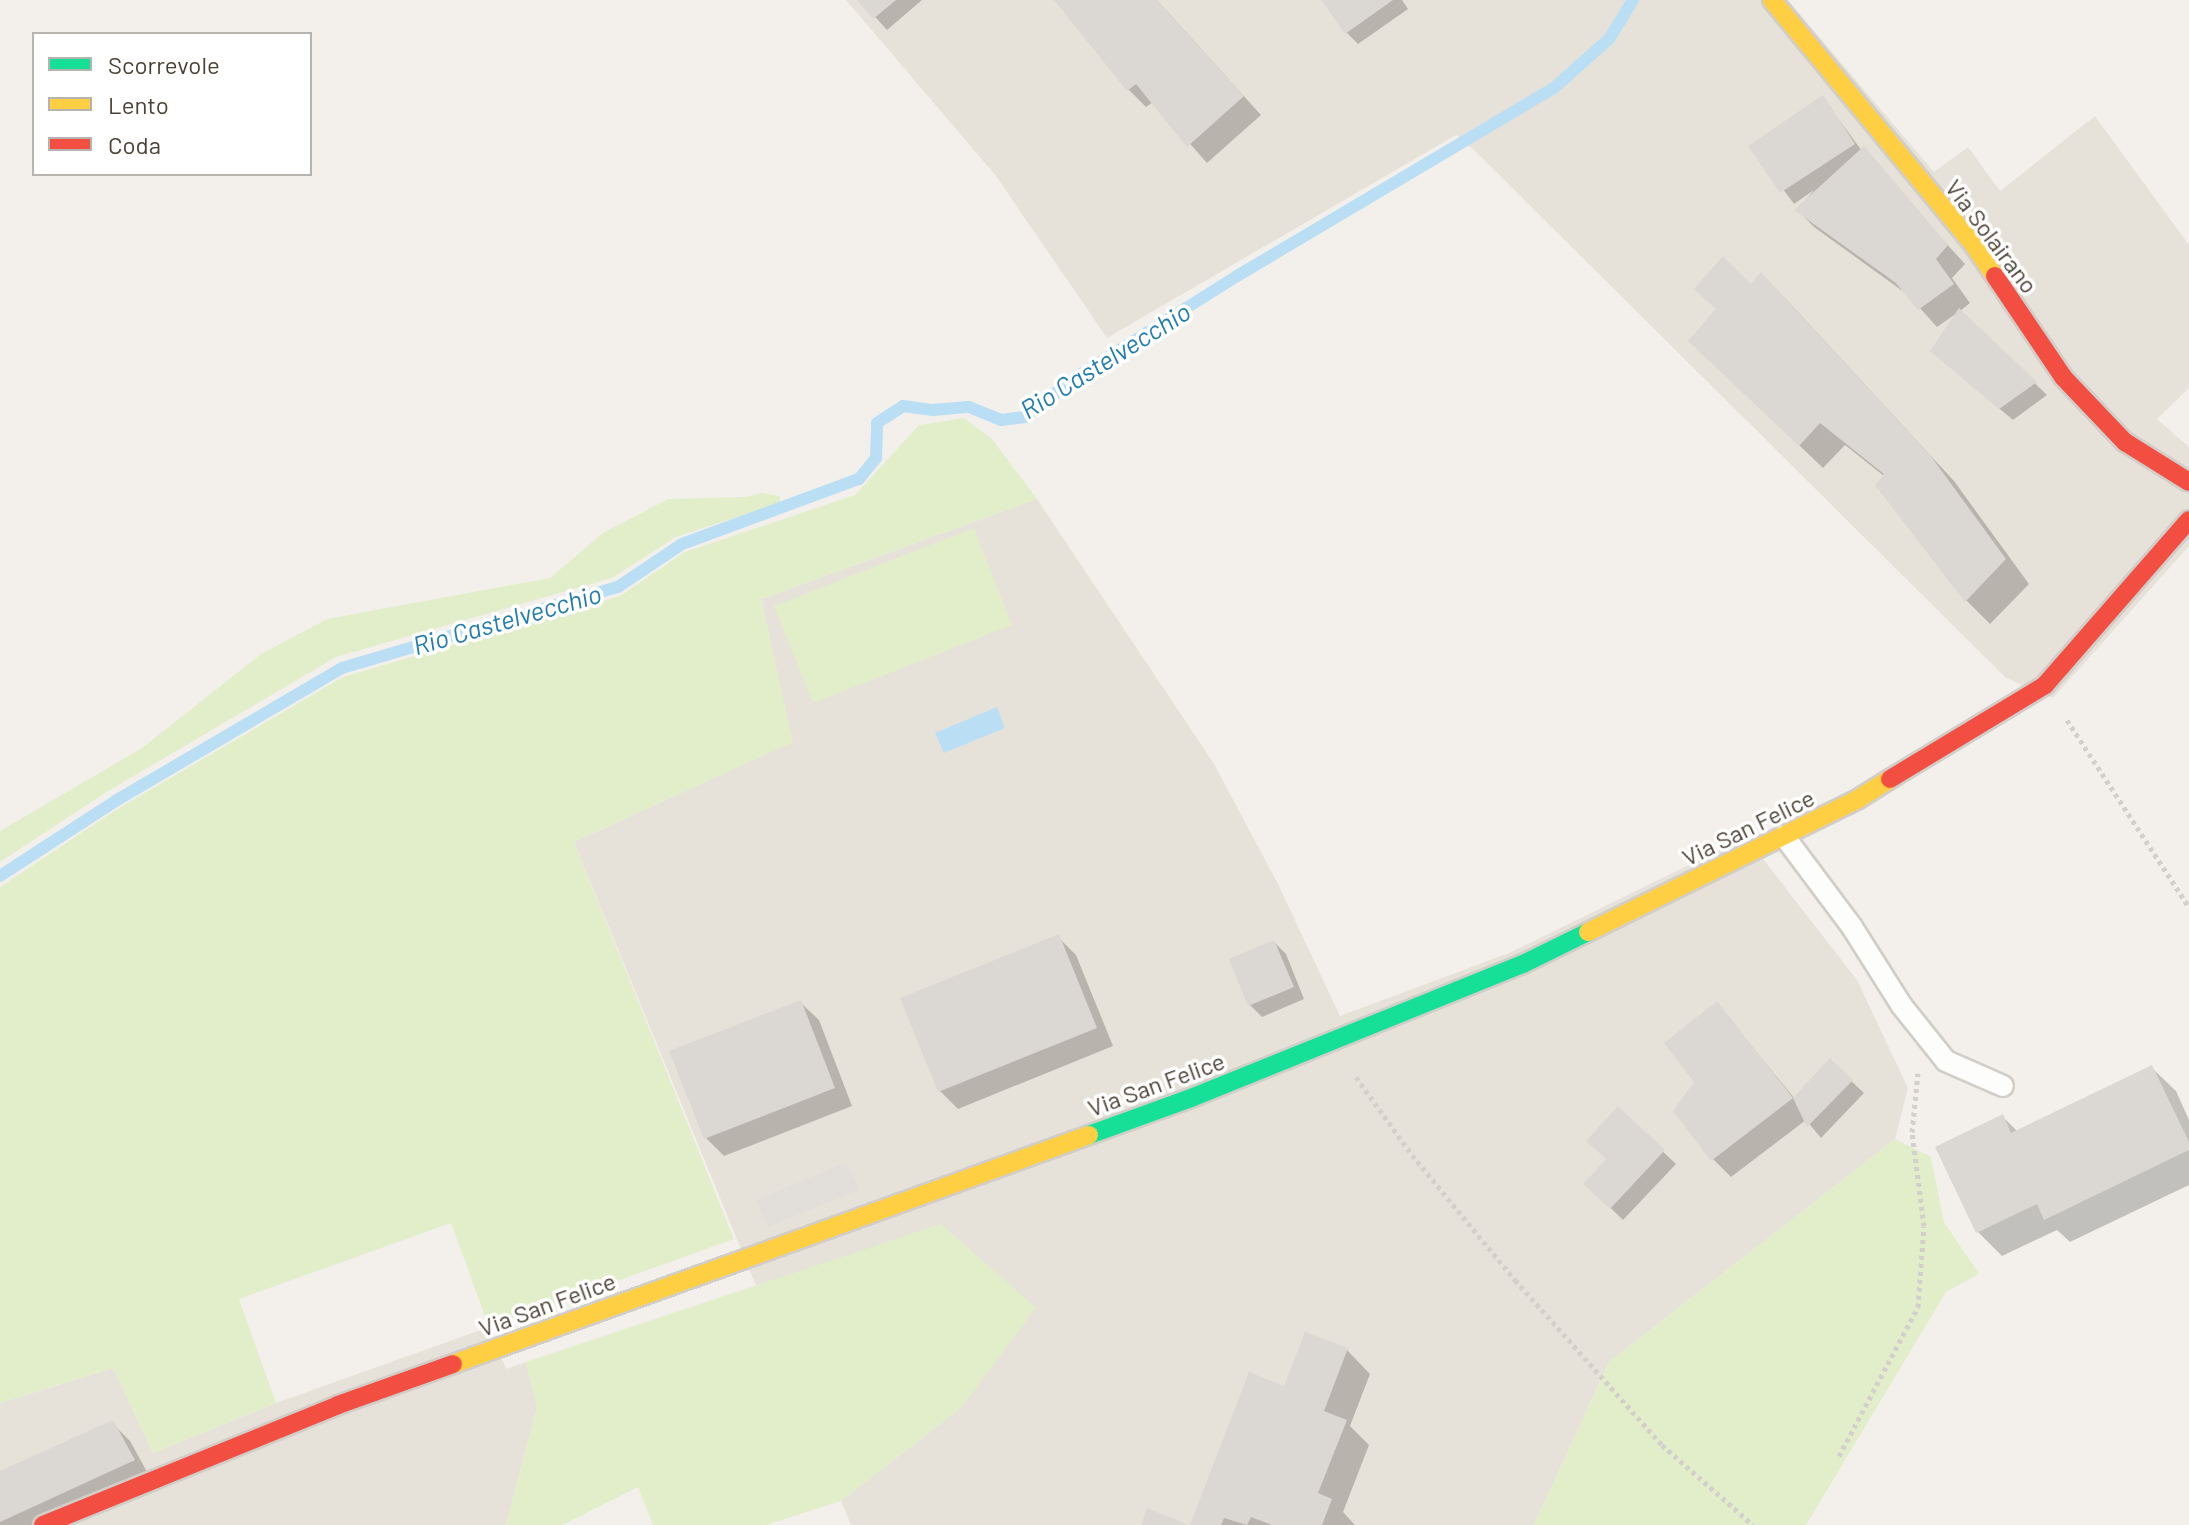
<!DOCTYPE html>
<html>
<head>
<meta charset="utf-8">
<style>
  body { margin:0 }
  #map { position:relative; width:2189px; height:1525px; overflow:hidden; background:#f3f0ec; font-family:Barlow,sans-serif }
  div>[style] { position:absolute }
  .residential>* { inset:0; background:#e7e2d9 }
  .green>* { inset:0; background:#e2eeca }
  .parking>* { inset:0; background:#e2dfdb }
  .water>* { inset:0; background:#badff4 }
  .shadow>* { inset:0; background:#0003 }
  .stream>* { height:12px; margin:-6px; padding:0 6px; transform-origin:6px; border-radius:6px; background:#badff4 }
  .building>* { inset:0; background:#dbd7d2 }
  .path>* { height:5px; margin-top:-2.5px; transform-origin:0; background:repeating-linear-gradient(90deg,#d3d0cb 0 4px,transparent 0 8px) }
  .roads { filter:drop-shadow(2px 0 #d1cec9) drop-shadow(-2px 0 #d1cec9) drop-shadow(0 2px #d1cec9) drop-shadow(0 -2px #d1cec9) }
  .lane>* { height:20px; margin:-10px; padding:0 10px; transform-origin:10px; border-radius:10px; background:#fdfdfc }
  .fast>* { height:18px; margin:-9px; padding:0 9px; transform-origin:9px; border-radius:9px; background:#16e098 }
  .slow>* { height:18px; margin:-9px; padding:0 9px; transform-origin:9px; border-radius:9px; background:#ffcf43 }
  .jam>* { height:18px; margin:-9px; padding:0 9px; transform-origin:9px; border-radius:9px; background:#f24e42 }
  span { translate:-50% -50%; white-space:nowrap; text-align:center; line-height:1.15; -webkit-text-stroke:7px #fff; paint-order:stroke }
  .street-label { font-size:24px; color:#4a4136 }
  .water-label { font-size:26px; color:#237caf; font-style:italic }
  .legend { position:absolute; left:32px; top:32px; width:280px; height:144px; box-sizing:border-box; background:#fff; border:2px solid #b7b3af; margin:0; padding:10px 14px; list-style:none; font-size:24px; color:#4a4136 }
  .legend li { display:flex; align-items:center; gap:16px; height:40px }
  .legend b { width:40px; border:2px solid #b7b3af }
</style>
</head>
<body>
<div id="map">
  <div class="residential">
    <div style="clip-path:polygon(846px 0,1788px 0,1934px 172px,1968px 147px,2000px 191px,2095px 116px,2189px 245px,2189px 388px,2157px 419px,2189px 447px,2189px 546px,2053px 698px,2006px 678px,1476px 152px,1456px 135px,1107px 338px,996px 176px)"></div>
    <div style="clip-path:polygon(1037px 499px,1214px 764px,1278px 884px,1340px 1016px,1509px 953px,1746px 837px,1857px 980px,1908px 1088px,1895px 1139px,1609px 1362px,1534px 1525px,851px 1525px,841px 1501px,962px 1407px,941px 1224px,757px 1288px,574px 842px,792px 742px,761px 599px)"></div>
    <div style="clip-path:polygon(489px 1327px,506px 1369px,526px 1362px,537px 1407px,506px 1525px,0 1525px,0 1403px,113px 1368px,153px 1453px,276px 1403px)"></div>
  </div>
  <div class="green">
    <div style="clip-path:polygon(964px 418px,992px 439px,1037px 499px,761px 599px,793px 742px,574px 842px,734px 1239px,489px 1327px,451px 1223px,239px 1299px,276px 1403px,153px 1453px,113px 1368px,0 1403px,0 887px,114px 811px,343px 677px,620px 596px,685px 552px,855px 495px,919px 425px)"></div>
    <div style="clip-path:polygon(762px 493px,780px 496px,780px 503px,676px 537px,612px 578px,336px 657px,105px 793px,0 862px,0 831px,142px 748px,261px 654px,327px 619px,550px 578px,603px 533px,668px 499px,745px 497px)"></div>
    <div style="clip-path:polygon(974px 528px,1012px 625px,813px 703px,774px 606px)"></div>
    <div style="clip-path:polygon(1895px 1139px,1931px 1157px,1944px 1222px,1979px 1274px,1946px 1292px,1806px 1525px,1534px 1525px,1609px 1362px)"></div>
    <div style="clip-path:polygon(941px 1224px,1036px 1308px,962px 1407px,841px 1501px,766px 1525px,653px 1525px,638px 1487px,563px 1525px,506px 1525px,537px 1407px,526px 1362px)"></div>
  </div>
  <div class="parking">
    <div style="clip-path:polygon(847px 1162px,859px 1190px,768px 1227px,756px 1200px)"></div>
  </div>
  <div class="water">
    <div style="clip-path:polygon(997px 707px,1005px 728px,944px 753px,935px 733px)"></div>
  </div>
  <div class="shadow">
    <div style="clip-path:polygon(860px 0,922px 0,887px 30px)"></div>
    <div style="clip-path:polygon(1056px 0,1157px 0,1261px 115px,1207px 163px,1153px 102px,1146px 107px,1128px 89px)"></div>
    <div style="clip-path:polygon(1327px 0,1402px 0,1408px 9px,1358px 44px,1346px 32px)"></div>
    <div style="clip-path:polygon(1823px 98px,1862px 151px,1965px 264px,1952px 278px,1970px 303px,1960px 311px,2047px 395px,2013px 420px,1944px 362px,1957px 313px,1937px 327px,1908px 295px,1814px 227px,1797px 210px,1814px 190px,1794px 204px,1751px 146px)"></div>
    <div style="clip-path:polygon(1752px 287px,1785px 298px,1954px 481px,2029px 584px,1990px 624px,1966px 600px,1884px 476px,1845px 445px,1823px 468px,1715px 365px)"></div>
    <div style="clip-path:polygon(1058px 937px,1076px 955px,1113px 1046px,958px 1109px,940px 1091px)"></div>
    <div style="clip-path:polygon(1274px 942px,1286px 954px,1304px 999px,1262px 1017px,1250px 1005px)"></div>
    <div style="clip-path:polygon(800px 1002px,819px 1020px,852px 1106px,724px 1156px,706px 1138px)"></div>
    <div style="clip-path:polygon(1717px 1004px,1795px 1099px,1830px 1061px,1864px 1093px,1821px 1138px,1806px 1120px,1731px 1177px,1713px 1159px,1696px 1082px)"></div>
    <div style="clip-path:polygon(2152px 1068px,2176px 1091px,2189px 1120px,2189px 1185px,2070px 1242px,2057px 1230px,2002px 1256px,1978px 1232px,1937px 1148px,2002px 1116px,2018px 1132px)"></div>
    <div style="clip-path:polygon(1618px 1109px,1676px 1164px,1623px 1220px,1586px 1184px,1608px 1160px)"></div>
    <div style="clip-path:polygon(1347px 1350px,1370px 1374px,1350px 1426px,1369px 1445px,1343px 1512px,1355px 1525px,1192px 1525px,1285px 1389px)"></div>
    <div style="clip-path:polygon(112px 1423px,130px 1441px,151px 1479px,50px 1525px,0 1525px,0 1473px)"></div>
  </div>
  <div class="stream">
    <div style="left:0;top:876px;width:140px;rotate:-33deg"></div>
    <div style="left:117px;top:800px;width:261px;rotate:-30.4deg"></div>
    <div style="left:342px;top:668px;width:288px;rotate:-16.4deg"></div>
    <div style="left:618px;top:587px;width:77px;rotate:-33.9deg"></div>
    <div style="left:682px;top:544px;width:189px;rotate:-20.2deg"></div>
    <div style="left:859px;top:479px;width:27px;rotate:-51deg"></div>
    <div style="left:876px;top:458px;width:35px;rotate:-88deg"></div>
    <div style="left:877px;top:423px;width:31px;rotate:-33deg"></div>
    <div style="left:903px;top:406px;width:30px;rotate:8deg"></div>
    <div style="left:933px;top:410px;width:36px;rotate:-5deg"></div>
    <div style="left:969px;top:407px;width:35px;rotate:22deg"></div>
    <div style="left:1001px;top:420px;width:24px;rotate:-7deg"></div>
    <div style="left:1025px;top:417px;width:63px;rotate:-38deg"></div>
    <div style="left:1075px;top:378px;width:191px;rotate:-32.2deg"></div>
    <div style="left:1237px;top:276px;width:369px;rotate:-30.7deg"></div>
    <div style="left:1554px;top:88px;width:74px;rotate:-41.7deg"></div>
    <div style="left:1609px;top:39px;width:46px;rotate:-58.4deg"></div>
  </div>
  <div class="building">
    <div style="clip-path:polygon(857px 0,896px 0,873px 19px)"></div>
    <div style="clip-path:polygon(1054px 0,1157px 0,1244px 96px,1187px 147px,1136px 84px,1127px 91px)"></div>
    <div style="clip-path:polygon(1393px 0,1345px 34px,1322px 1px,1323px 0)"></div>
    <div style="clip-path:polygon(1823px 95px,1855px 144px,1780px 193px,1748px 146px)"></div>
    <div style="clip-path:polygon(1864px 146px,1948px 245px,1936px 259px,1954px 284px,1918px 310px,1896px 283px,1794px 210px)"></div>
    <div style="clip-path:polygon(1723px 256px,1751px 284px,1761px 272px,1930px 455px,2006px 559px,1965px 602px,1875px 485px,1884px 474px,1820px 423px,1799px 446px,1688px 341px,1716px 309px,1694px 289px)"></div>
    <div style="clip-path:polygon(1959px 308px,2037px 382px,1999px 409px,1930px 351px)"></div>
    <div style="clip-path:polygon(1059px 934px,1097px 1028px,938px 1092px,900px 998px)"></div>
    <div style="clip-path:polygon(1274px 940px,1294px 987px,1248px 1006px,1229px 959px)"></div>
    <div style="clip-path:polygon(801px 1000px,835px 1088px,704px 1139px,669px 1051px)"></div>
    <div style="clip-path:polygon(1717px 1001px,1793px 1098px,1711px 1161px,1673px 1111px,1694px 1082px,1664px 1043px)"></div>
    <div style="clip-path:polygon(1830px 1058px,1853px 1080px,1807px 1127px,1793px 1098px)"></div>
    <div style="clip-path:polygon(2152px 1065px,2189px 1142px,2189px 1150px,2044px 1220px,2037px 1204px,1976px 1233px,1935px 1147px,2003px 1114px,2011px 1133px)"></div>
    <div style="clip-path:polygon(1618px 1106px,1665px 1150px,1610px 1209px,1583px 1184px,1606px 1159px,1586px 1141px)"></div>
    <div style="clip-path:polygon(1305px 1332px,1348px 1348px,1324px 1411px,1347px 1420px,1318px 1493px,1332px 1499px,1322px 1525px,1272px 1525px,1251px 1517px,1247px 1525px,1224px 1518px,1221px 1525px,1190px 1525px,1249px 1372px,1284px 1386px)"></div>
    <div style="clip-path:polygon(113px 1420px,135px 1460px,0 1522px,0 1471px)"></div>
    <div style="clip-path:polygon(1147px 1508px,1189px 1525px,1141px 1525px)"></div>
  </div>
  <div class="path">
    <div style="left:2067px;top:720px;width:223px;rotate:56.9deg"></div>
    <div style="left:1356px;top:1077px;width:96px;rotate:54.3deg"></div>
    <div style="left:1412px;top:1155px;width:162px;rotate:50.5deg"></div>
    <div style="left:1515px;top:1280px;width:221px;rotate:48.3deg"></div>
    <div style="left:1662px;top:1445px;width:121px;rotate:41.3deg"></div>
    <div style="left:1839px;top:1456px;width:169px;rotate:-62.1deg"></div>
    <div style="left:1918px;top:1307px;width:81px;rotate:-85.8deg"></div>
    <div style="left:1924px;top:1226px;width:95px;rotate:-97.3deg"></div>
    <div style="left:1912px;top:1132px;width:59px;rotate:-84.2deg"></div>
  </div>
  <div class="roads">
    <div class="lane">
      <div style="left:1784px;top:836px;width:114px;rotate:53.2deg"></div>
      <div style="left:1852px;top:927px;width:93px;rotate:57.7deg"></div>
      <div style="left:1902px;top:1006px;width:70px;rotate:51.3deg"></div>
      <div style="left:1946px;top:1061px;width:62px;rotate:23.7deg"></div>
    </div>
    <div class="fast">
      <div style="left:1089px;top:1135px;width:109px;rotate:-19.9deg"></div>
      <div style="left:1191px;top:1098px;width:358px;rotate:-22deg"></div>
      <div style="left:1523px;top:964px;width:72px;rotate:-26.2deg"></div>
    </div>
    <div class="slow">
      <div style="left:1772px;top:0;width:313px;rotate:50.5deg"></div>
      <div style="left:1971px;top:241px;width:42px;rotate:55.6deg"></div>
      <div style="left:1588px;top:932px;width:301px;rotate:-26.2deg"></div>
      <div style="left:1858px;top:799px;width:38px;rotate:-32deg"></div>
      <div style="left:453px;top:1364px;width:676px;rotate:-19.8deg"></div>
    </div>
    <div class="jam">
      <div style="left:1995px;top:276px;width:122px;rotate:56deg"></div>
      <div style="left:2063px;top:377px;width:90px;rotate:46.4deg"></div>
      <div style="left:2125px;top:442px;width:75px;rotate:32deg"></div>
      <div style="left:1890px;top:779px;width:181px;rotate:-31.2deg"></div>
      <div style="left:2045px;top:685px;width:219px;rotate:-48.9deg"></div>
      <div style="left:43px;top:1525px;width:318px;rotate:-22.1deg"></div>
      <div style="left:338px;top:1405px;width:122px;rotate:-19.6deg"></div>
    </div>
  </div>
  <div class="street-label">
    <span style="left:1992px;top:236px;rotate:53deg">Via Solairano</span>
    <span style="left:1748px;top:827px;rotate:-26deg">Via San Felice</span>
    <span style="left:1156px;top:1084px;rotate:-20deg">Via San Felice</span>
    <span style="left:547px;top:1304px;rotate:-20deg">Via San Felice</span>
  </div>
  <div class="water-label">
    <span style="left:1105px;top:360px;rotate:-32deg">Rio Castelvecchio</span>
    <span style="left:507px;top:619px;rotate:-16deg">Rio Castelvecchio</span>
  </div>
  <ul class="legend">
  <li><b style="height:10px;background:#16e098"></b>Scorrevole</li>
  <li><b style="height:10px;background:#ffcf43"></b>Lento</li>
  <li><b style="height:10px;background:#f24e42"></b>Coda</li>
  </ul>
</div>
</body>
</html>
